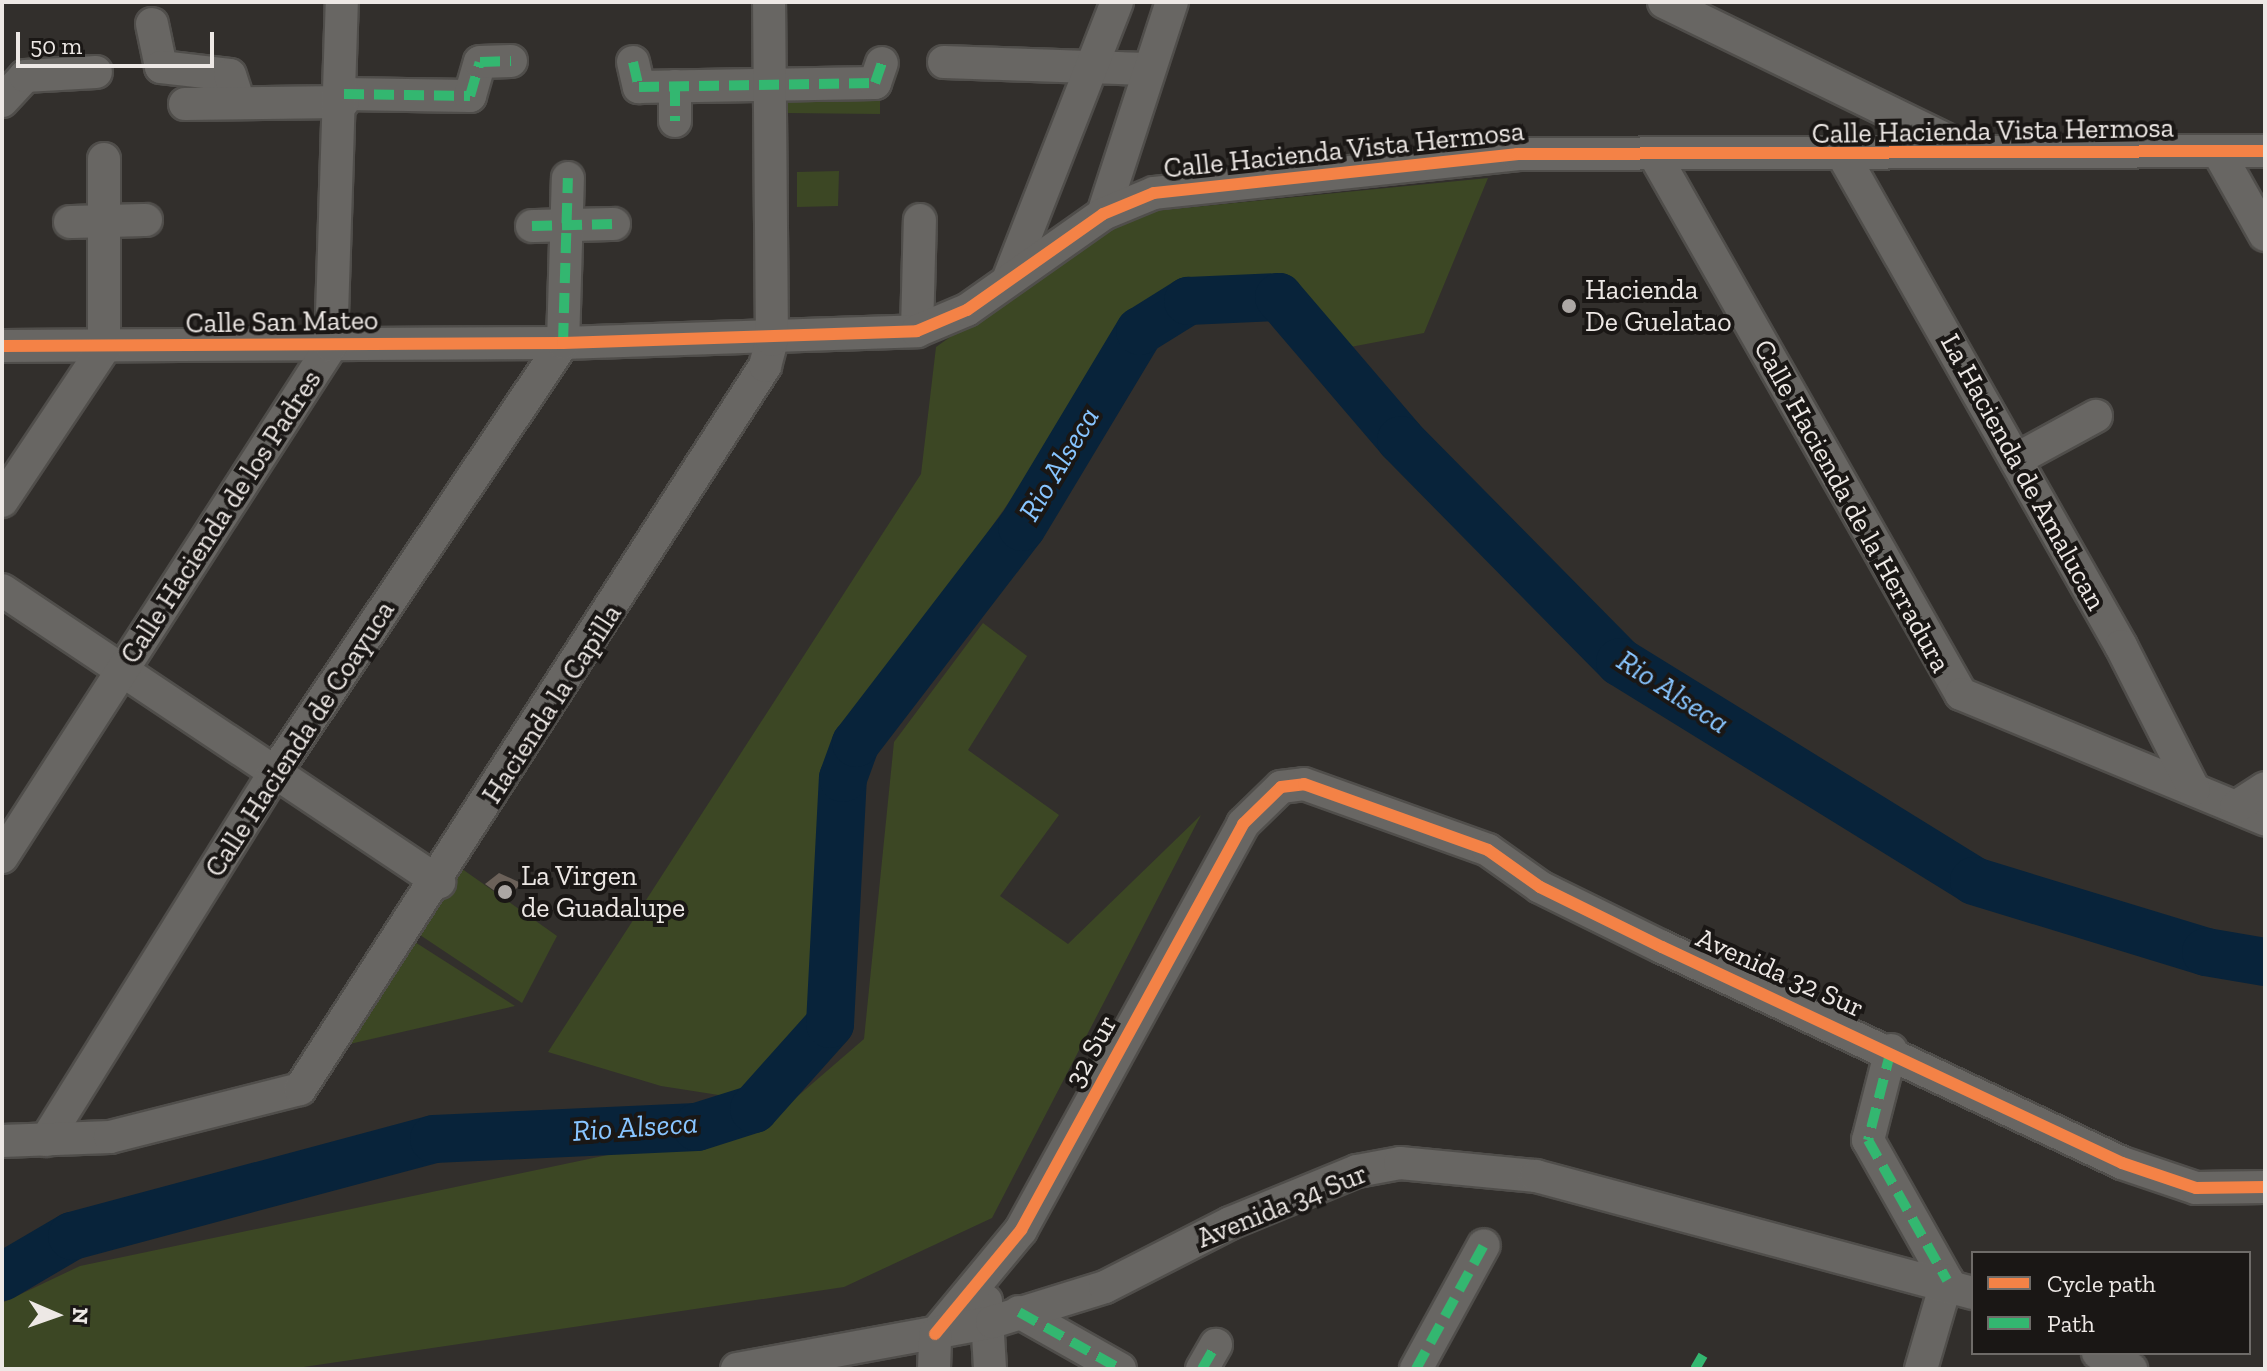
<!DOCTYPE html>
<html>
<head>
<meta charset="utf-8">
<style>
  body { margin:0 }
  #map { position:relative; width:2267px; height:1371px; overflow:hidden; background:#322f2c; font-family:"Zilla Slab",serif }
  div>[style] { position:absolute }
  .green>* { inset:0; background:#3c4724 }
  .river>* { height:48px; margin:-24px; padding:0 24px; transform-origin:24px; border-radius:24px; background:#08233a }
  .building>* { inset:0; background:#6b6159 }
  .roads { filter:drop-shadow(2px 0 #504e4b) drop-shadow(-2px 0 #504e4b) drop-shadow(0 2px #504e4b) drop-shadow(0 -2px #504e4b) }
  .street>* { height:32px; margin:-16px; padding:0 16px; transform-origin:16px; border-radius:16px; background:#686663 }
  .quiet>* { height:10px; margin-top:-5px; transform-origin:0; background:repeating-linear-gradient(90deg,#33b770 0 20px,transparent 0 30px) }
  .cycleway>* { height:12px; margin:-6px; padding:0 6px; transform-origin:6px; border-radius:6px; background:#f48246 }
  .dots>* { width:22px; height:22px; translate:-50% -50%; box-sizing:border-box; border:4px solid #1a1715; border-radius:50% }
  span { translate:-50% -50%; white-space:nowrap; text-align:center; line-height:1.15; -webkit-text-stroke:8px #1a1715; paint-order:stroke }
  .street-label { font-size:28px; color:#ede8e5 }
  .poi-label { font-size:28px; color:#ede8e5 }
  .left { translate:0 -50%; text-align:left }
  .water-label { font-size:30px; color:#88c5ff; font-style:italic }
  .frame { position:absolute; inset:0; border:4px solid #ede8e5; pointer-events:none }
  .legend { position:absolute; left:1971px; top:1251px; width:280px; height:104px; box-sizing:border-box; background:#1a1715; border:2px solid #6e6b68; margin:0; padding:10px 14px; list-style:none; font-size:24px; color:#ede8e5 }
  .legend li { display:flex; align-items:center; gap:16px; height:40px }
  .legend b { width:40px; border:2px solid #6e6b68 }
  .north { position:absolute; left:16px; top:1275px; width:80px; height:80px; -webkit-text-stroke:6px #1a1715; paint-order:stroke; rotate:92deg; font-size:22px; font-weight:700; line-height:32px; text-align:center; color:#ede8e5 }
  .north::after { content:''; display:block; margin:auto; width:28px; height:36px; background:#ede8e5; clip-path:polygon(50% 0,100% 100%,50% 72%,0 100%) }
  .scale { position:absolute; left:16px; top:32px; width:198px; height:36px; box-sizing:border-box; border:4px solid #ede8e5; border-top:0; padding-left:10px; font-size:24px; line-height:28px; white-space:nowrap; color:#ede8e5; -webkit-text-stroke:6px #1a1715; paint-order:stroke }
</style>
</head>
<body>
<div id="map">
  <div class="green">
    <div style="clip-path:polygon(787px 91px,880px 92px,880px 114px,787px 113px)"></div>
    <div style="clip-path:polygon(839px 171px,838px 206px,797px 207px,797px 172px)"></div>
    <div style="clip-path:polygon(1488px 178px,1424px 333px,1345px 348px,1290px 289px,1149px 302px,841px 742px,809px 1028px,738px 1098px,661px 1086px,548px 1052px,921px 474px,936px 347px,1124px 214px)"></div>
    <div style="clip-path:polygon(983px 623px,1027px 656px,968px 750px,1059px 815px,1000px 896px,1068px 944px,1201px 815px,992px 1218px,844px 1287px,290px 1369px,2px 1369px,2px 1303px,80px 1266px,769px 1121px,864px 1039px,894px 742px)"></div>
    <div style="clip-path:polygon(458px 866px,557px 936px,522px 1003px,414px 931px)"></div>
    <div style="clip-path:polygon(407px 937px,515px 1006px,341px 1046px)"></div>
  </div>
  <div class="river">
    <div style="left:2px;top:1277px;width:81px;rotate:-30.4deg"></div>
    <div style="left:72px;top:1236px;width:375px;rotate:-15deg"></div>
    <div style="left:434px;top:1139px;width:263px;rotate:-2.6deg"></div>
    <div style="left:697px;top:1127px;width:60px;rotate:-17.5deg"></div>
    <div style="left:754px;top:1109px;width:114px;rotate:-48.2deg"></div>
    <div style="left:830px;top:1024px;width:246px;rotate:-87deg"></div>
    <div style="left:843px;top:778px;width:37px;rotate:-70deg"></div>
    <div style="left:856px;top:743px;width:272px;rotate:-52.5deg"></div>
    <div style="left:1022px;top:527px;width:229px;rotate:-59deg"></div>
    <div style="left:1140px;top:331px;width:57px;rotate:-32deg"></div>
    <div style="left:1188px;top:301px;width:91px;rotate:-2.5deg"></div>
    <div style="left:1279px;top:297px;width:188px;rotate:49.5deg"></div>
    <div style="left:1401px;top:440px;width:312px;rotate:45.4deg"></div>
    <div style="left:1620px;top:662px;width:416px;rotate:31.7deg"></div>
    <div style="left:1974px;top:881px;width:243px;rotate:17deg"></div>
    <div style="left:2206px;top:952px;width:60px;rotate:9.6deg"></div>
  </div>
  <div class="building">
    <div style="clip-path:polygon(499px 873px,521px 883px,507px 900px,485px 884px)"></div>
  </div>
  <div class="roads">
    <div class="street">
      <div style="left:1664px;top:2px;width:334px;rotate:26deg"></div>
      <div style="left:152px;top:24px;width:44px;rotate:78.2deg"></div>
      <div style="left:161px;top:67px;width:69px;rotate:6.6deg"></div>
      <div style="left:230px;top:75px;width:29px;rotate:72deg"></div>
      <div style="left:633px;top:62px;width:26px;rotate:77deg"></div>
      <div style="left:639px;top:87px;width:236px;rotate:-1deg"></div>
      <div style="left:875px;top:83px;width:21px;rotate:-71deg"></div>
      <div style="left:944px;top:62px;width:203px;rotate:2deg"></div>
      <div style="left:675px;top:86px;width:35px;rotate:90deg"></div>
      <div style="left:344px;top:94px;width:126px;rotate:0.9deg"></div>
      <div style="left:470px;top:96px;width:35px;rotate:-74deg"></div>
      <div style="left:480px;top:62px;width:31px;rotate:-2deg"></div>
      <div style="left:2px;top:101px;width:34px;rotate:-47deg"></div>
      <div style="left:25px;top:76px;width:71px;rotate:-3.2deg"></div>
      <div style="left:185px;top:104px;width:158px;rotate:-0.7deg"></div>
      <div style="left:2219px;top:153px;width:94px;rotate:60.7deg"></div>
      <div style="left:1654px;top:154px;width:621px;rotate:60.38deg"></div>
      <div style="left:1961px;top:694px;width:329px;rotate:22.4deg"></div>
      <div style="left:1844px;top:157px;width:562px;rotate:60.47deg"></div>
      <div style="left:2121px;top:646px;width:161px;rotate:63.1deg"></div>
      <div style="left:1103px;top:214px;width:223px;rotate:-72deg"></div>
      <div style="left:70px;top:222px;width:76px;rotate:-1.5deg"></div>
      <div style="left:532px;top:226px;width:82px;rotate:-1.4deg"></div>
      <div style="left:1008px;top:280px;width:299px;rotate:-68.6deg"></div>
      <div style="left:917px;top:331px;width:111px;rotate:-88.5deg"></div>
      <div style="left:2px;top:346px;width:561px;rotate:-0.31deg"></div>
      <div style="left:563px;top:343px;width:354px;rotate:-1.9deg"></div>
      <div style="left:917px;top:331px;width:54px;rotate:-22.8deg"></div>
      <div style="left:967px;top:310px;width:166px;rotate:-35.2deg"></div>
      <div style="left:1103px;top:214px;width:55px;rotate:-22.4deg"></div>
      <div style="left:1154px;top:193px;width:365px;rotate:-6.1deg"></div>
      <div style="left:1517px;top:154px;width:748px;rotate:-0.23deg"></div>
      <div style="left:2017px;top:459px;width:90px;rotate:-28.6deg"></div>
      <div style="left:2px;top:501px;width:184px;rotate:-56.3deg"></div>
      <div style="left:104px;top:348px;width:189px;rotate:-90deg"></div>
      <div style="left:2px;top:590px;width:526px;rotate:33.75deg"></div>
      <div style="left:2236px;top:807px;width:35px;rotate:-33deg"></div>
      <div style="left:2px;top:857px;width:608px;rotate:-57.23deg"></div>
      <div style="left:331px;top:346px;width:344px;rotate:-88.2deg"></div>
      <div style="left:1891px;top:1050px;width:93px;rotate:104.3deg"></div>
      <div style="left:1868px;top:1140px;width:161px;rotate:60.6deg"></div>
      <div style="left:1947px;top:1280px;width:93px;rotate:106.3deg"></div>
      <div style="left:46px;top:1140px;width:430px;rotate:-58.1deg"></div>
      <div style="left:273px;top:775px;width:520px;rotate:-56.13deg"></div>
      <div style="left:563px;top:343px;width:165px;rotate:-88.3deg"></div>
      <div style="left:2px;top:1141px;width:108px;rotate:-2.1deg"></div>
      <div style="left:110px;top:1137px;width:196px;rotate:-14.2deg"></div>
      <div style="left:300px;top:1089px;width:860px;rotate:-57.25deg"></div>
      <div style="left:765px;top:366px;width:27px;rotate:-75deg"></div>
      <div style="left:772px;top:340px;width:338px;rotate:-90.5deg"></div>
      <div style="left:986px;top:1301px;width:68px;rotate:86.6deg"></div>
      <div style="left:1019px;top:1312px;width:116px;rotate:29.4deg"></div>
      <div style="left:935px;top:1334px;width:135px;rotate:-50.4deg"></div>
      <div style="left:1021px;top:1230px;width:463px;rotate:-61.3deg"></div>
      <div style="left:1243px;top:824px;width:53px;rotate:-44.2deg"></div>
      <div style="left:1281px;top:787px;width:23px;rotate:-7deg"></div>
      <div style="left:1304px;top:784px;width:195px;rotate:19.7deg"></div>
      <div style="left:1488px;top:850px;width:64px;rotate:35.4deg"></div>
      <div style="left:1540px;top:887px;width:136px;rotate:26.2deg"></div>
      <div style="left:1662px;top:947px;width:508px;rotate:25.15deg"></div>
      <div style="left:2122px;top:1163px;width:78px;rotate:18.7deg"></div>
      <div style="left:2196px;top:1188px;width:69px;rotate:-0.8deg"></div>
      <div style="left:2098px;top:1353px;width:37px;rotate:26deg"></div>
      <div style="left:737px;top:1369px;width:259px;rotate:-10.4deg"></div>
      <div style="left:992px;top:1322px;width:118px;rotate:-17.2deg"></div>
      <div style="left:1105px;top:1287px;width:140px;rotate:-27.1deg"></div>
      <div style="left:1230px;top:1223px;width:137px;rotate:-22.3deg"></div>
      <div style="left:1357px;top:1171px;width:44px;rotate:-10.5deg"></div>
      <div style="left:1400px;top:1163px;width:137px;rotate:5.5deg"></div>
      <div style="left:1536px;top:1176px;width:452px;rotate:15deg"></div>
      <div style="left:934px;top:1369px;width:35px;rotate:-88deg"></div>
      <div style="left:1202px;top:1369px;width:28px;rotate:-60deg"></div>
      <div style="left:1416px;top:1369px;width:141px;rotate:-61.3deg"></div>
    </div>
  </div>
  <div class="quiet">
    <div style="left:633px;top:62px;width:26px;rotate:77deg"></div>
    <div style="left:639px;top:87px;width:236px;rotate:-1deg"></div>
    <div style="left:875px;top:83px;width:21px;rotate:-71deg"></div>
    <div style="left:675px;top:86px;width:35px;rotate:90deg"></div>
    <div style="left:344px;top:94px;width:126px;rotate:0.9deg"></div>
    <div style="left:470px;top:96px;width:35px;rotate:-74deg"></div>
    <div style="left:480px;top:62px;width:31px;rotate:-2deg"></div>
    <div style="left:532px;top:226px;width:82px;rotate:-1.4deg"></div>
    <div style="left:563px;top:343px;width:165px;rotate:-88.3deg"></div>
    <div style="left:1891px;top:1050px;width:93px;rotate:104.3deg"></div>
    <div style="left:1868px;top:1140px;width:161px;rotate:60.6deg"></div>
    <div style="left:1019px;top:1312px;width:116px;rotate:29.4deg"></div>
    <div style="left:1202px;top:1369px;width:28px;rotate:-60deg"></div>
    <div style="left:1416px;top:1369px;width:141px;rotate:-61.3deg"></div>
    <div style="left:1695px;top:1369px;width:16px;rotate:-60deg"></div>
  </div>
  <div class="cycleway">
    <div style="left:2px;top:346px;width:561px;rotate:-0.31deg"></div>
    <div style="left:563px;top:343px;width:354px;rotate:-1.9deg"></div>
    <div style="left:917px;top:331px;width:54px;rotate:-22.8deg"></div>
    <div style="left:967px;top:310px;width:166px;rotate:-35.2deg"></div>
    <div style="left:1103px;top:214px;width:55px;rotate:-22.4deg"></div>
    <div style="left:1154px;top:193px;width:365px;rotate:-6.1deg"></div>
    <div style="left:1517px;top:154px;width:748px;rotate:-0.23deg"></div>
    <div style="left:935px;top:1334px;width:135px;rotate:-50.4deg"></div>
    <div style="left:1021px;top:1230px;width:463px;rotate:-61.3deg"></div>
    <div style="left:1243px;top:824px;width:53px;rotate:-44.2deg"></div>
    <div style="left:1281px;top:787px;width:23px;rotate:-7deg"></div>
    <div style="left:1304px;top:784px;width:195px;rotate:19.7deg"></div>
    <div style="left:1488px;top:850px;width:64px;rotate:35.4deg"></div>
    <div style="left:1540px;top:887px;width:136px;rotate:26.2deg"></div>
    <div style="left:1662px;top:947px;width:508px;rotate:25.15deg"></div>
    <div style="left:2122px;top:1163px;width:78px;rotate:18.7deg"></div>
    <div style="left:2196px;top:1188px;width:69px;rotate:-0.8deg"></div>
  </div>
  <div class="dots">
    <div style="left:1569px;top:306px;background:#aca7a4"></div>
    <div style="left:505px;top:892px;background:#aca7a4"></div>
  </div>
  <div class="street-label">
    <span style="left:1993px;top:131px;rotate:-1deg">Calle Hacienda Vista Hermosa</span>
    <span style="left:1344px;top:150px;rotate:-6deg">Calle Hacienda Vista Hermosa</span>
    <span style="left:282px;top:322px;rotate:-1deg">Calle San Mateo</span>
    <span style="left:2023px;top:472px;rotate:61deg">La Hacienda de Amalucan</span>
    <span style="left:1852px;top:506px;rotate:61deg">Calle Hacienda de la Herradura</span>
    <span style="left:221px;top:517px;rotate:-57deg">Calle Hacienda de los Padres</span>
    <span style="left:552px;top:704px;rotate:-57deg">Hacienda la Capilla</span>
    <span style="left:300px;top:739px;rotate:-57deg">Calle Hacienda de Coayuca</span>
    <span style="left:1780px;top:973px;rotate:24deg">Avenida 32 Sur</span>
    <span style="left:1091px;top:1051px;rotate:-61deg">32 Sur</span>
    <span style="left:1282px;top:1206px;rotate:-22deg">Avenida 34 Sur</span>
  </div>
  <div class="poi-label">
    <span class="left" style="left:1585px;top:306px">Hacienda<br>De Guelatao</span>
    <span class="left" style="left:521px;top:892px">La Virgen<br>de Guadalupe</span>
  </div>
  <div class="water-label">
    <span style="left:1059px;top:464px;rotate:-59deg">Rio Alseca</span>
    <span style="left:1673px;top:692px;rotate:33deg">Rio Alseca</span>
    <span style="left:635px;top:1127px;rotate:-4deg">Rio Alseca</span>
  </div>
  <div class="frame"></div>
  <ul class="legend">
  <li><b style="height:10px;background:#f48246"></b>Cycle path</li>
  <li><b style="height:10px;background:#33b770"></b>Path</li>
  </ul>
  <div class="north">N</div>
  <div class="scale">50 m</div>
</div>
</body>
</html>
